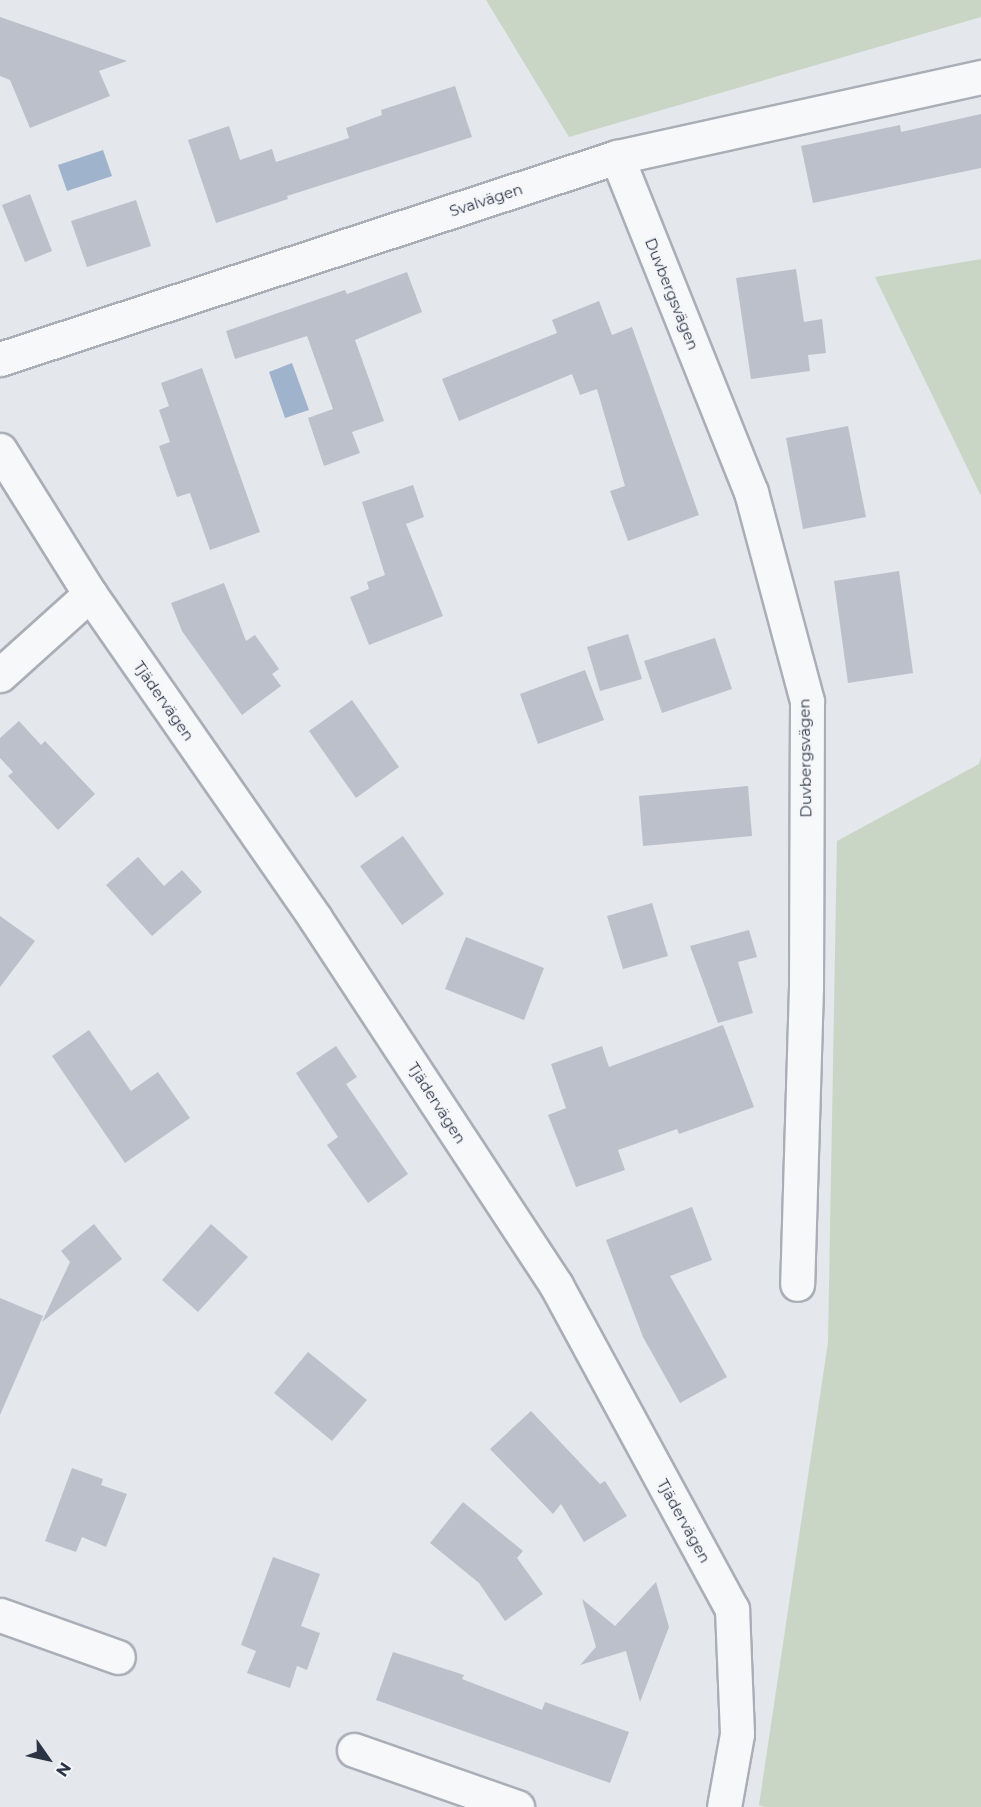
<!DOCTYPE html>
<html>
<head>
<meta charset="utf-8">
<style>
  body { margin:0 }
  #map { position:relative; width:981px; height:1807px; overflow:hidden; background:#e4e7ec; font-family:Montserrat,sans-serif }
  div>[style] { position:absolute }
  .green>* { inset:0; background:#c9d6c5 }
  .water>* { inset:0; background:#9fb4cc }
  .building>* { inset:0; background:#bbc0ca }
  .roads { filter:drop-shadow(2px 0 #a9aeb7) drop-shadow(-2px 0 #a9aeb7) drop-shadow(0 2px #a9aeb7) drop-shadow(0 -2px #a9aeb7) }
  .minor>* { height:33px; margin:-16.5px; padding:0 16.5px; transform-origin:16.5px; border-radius:16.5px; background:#f7f8fa }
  span { translate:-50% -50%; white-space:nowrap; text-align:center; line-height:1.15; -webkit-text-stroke:5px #f4f6f9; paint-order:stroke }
  .street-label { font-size:15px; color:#2b3445 }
  .north { position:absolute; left:18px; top:1729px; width:60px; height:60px; -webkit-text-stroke:4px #f4f6f9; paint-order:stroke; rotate:124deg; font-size:16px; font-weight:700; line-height:24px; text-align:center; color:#2b3445 }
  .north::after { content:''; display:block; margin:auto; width:21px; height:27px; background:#2b3445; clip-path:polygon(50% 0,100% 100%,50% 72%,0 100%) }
</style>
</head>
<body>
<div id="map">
  <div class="green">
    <div style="clip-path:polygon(486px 0,981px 0,981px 17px,569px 137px)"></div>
    <div style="clip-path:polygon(981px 259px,981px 496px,875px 277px)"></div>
    <div style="clip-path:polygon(981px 756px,981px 1807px,765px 1807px,759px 1805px,828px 1342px,837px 841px,979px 764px)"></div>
  </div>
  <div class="water">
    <div style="clip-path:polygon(103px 150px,112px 176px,67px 191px,58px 165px)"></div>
    <div style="clip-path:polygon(292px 363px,309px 410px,285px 418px,269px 372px)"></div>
  </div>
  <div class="building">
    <div style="clip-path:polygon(0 17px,127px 61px,99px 71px,110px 96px,30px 128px,10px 80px,0 76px)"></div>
    <div style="clip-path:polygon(455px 86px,472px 137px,287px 196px,288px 199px,216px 223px,188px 140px,229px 126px,240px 160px,272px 149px,276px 162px,349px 138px,346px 128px,382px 115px,381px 110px)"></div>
    <div style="clip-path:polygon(981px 114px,981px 168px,813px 203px,801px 146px,900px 125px,901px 132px)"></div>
    <div style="clip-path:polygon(30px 194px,52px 251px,25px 262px,2px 205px)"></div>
    <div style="clip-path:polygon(136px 200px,151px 246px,87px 267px,71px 221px)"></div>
    <div style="clip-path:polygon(796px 269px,804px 322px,822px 319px,826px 353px,808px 355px,810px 371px,751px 379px,736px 278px)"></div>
    <div style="clip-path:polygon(407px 272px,422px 312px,355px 340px,384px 421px,352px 432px,360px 453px,324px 466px,308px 418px,333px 409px,307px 336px,235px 359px,226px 331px,345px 290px,347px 294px)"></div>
    <div style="clip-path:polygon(599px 301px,612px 335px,632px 327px,699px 515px,628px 541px,610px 491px,625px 486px,597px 389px,580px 395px,572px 374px,459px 421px,442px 379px,557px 333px,552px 320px)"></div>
    <div style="clip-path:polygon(202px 368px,260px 532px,210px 550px,190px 493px,177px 497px,159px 446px,170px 442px,159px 410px,169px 406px,161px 383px)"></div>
    <div style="clip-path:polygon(848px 426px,866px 517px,803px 529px,786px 438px)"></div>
    <div style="clip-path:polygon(413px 485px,424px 517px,406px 524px,443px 616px,369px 645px,350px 597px,369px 589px,367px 582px,385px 575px,362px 502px)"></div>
    <div style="clip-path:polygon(899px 571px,913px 673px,848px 683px,834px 581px)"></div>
    <div style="clip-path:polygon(224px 583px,246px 641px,255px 635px,279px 669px,272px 674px,281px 686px,242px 715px,182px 631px,171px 603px)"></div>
    <div style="clip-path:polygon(628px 634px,642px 679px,600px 691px,587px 647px)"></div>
    <div style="clip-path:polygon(715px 638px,732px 689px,662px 713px,644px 661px)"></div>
    <div style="clip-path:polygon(585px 670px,604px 720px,538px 744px,520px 694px)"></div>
    <div style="clip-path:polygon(352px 700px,399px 767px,356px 798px,309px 731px)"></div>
    <div style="clip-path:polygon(19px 721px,41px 745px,45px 741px,95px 794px,58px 830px,8px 776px,13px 772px,0 758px,0 738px)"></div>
    <div style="clip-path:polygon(748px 786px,752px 836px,643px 846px,639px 796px)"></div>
    <div style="clip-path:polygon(403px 836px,444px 894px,402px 925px,360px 866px)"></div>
    <div style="clip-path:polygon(138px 857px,164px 886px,182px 870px,202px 892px,152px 936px,106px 885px)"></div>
    <div style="clip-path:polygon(652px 903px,668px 956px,623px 969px,607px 916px)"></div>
    <div style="clip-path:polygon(0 916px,35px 941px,0 987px)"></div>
    <div style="clip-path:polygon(749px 930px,757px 957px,738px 962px,753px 1013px,718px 1023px,690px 946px)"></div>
    <div style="clip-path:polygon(466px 937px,544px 968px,524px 1020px,445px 989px)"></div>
    <div style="clip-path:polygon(723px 1025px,754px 1107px,679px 1134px,677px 1129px,618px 1150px,625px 1170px,576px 1187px,548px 1115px,566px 1108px,551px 1064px,602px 1046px,609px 1067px)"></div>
    <div style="clip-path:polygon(89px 1030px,131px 1091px,158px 1072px,190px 1118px,125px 1163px,52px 1056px)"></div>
    <div style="clip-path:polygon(336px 1046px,357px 1077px,346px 1084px,408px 1174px,368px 1203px,327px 1145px,338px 1137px,296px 1073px)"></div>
    <div style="clip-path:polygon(692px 1207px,712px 1260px,670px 1276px,727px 1377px,680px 1403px,643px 1337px,606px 1240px)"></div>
    <div style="clip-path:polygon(94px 1224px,122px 1259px,42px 1322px,70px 1262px,61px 1251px)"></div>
    <div style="clip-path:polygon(211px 1224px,248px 1257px,198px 1312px,162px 1280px)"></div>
    <div style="clip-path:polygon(0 1298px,43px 1316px,0 1415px)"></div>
    <div style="clip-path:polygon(308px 1352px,367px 1400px,332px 1441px,274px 1393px)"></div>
    <div style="clip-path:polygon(531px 1411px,600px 1484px,605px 1481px,627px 1516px,584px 1542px,561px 1504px,553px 1514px,490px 1449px)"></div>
    <div style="clip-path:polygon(72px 1468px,103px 1479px,101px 1485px,127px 1494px,106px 1547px,82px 1537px,76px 1552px,45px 1541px)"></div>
    <div style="clip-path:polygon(463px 1502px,523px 1551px,517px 1558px,543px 1594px,505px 1621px,479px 1583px,430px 1543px)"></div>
    <div style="clip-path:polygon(273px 1557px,320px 1574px,301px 1626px,320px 1633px,307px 1670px,297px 1666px,290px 1688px,247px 1673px,256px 1651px,241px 1645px)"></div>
    <div style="clip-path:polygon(656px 1582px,669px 1627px,640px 1702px,626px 1651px,580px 1665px,596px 1647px,582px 1599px,615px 1626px)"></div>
    <div style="clip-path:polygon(393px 1652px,464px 1675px,462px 1679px,542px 1710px,545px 1702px,629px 1732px,610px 1783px,376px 1700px)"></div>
  </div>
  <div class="roads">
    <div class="minor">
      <div style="left:617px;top:157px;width:361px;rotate:68.2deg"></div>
      <div style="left:751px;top:492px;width:216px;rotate:75deg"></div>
      <div style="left:807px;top:701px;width:286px;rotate:90.2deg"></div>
      <div style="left:806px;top:987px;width:297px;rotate:91.7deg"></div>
      <div style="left:0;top:359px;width:649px;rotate:-18.13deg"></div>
      <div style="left:617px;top:157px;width:373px;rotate:-12.4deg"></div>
      <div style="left:0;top:450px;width:170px;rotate:58deg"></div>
      <div style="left:90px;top:594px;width:394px;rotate:55.2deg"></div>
      <div style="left:315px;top:918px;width:439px;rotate:56.7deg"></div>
      <div style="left:556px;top:1285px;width:369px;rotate:61.5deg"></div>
      <div style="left:732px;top:1609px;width:125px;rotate:87.7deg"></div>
      <div style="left:737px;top:1734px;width:74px;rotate:100.1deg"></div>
      <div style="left:0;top:675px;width:121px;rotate:-42deg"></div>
      <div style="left:0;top:1615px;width:125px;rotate:19.6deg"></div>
      <div style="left:354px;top:1750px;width:173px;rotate:19.3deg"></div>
    </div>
  </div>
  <div class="street-label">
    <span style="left:486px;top:200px;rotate:-18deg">Svalvägen</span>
    <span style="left:672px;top:294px;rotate:68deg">Duvbergsvägen</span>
    <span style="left:164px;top:701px;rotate:55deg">Tjädervägen</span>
    <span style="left:805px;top:758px;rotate:-91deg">Duvbergsvägen</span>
    <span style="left:437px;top:1103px;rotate:57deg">Tjädervägen</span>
    <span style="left:684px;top:1521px;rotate:61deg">Tjädervägen</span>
  </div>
  <div class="north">N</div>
</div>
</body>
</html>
